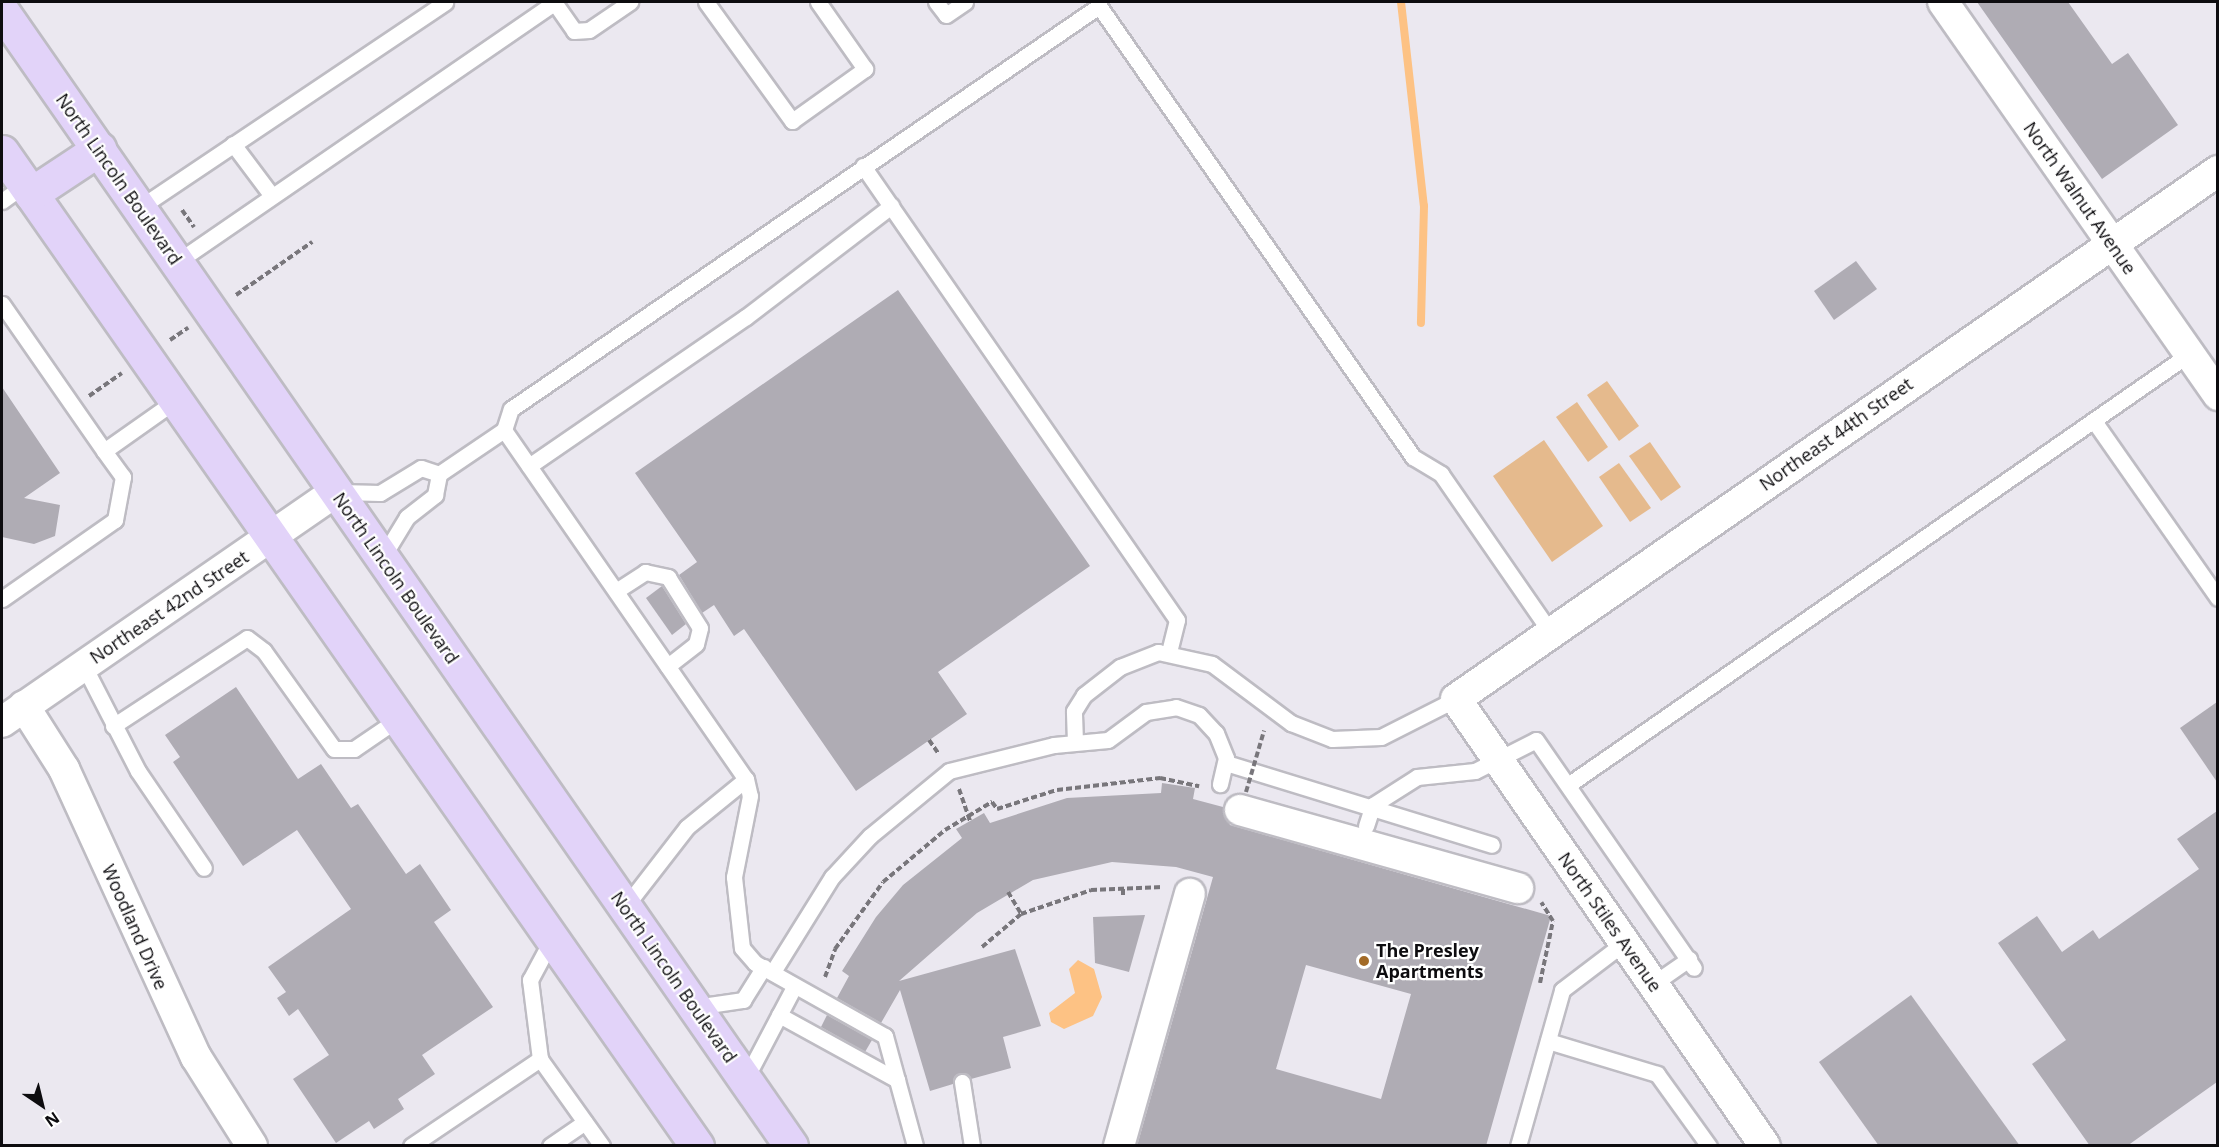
<!DOCTYPE html>
<html>
<head>
<meta charset="utf-8">
<style>
  body { margin:0 }
  #map { position:relative; width:2219px; height:1147px; overflow:hidden; background:#ebe8f0; font-family:"Open Sans",sans-serif }
  div>[style] { position:absolute }
  .green>* { inset:0; background:#e5ba8d }
  .water>* { inset:0; background:#fdc284 }
  .stream>* { height:8px; margin:-4px; padding:0 4px; transform-origin:4px; border-radius:4px; background:#fdc284 }
  .building>* { inset:0; background:#afacb4 }
  .path>* { height:4px; margin-top:-2px; transform-origin:0; background:repeating-linear-gradient(90deg,#78767b 0 6px,transparent 0 9px) }
  .roads { filter:drop-shadow(2px 0 #bebcc3) drop-shadow(-2px 0 #bebcc3) drop-shadow(0 2px #bebcc3) drop-shadow(0 -2px #bebcc3) }
  .lane>* { height:15px; margin:-7.5px; padding:0 7.5px; transform-origin:7.5px; border-radius:7.5px; background:#fff }
  .street>* { height:30px; margin:-15px; padding:0 15px; transform-origin:15px; border-radius:15px; background:#fff }
  .primary>* { height:33px; margin:-16.5px; padding:0 16.5px; transform-origin:16.5px; border-radius:16.5px; background:#e2d3f9 }
  .path-bridge>* { height:4px; margin-top:-2px; transform-origin:0; background:repeating-linear-gradient(90deg,#78767b 0 6px,transparent 0 9px) }
  .dots>* { width:16px; height:16px; translate:-50% -50%; box-sizing:border-box; border:3px solid #fff; border-radius:50% }
  span { translate:-50% -50%; white-space:nowrap; text-align:center; line-height:1.15; -webkit-text-stroke:4.5px #fff; paint-order:stroke }
  .street-label { font-size:18px; color:#0d0c0f }
  .poi-label { font-size:18px; color:#0d0c0f; font-weight:700 }
  .left { translate:0 -50%; text-align:left }
  .frame { position:absolute; inset:0; border:3px solid #0d0c0f; pointer-events:none }
  .north { position:absolute; left:12px; top:1075px; width:60px; height:60px; -webkit-text-stroke:4px #fff; paint-order:stroke; rotate:145deg; font-size:16px; font-weight:700; line-height:24px; text-align:center; color:#0d0c0f }
  .north::after { content:''; display:block; margin:auto; width:21px; height:27px; background:#0d0c0f; clip-path:polygon(50% 0,100% 100%,50% 72%,0 100%) }
</style>
</head>
<body>
<div id="map">
  <div class="green">
    <div style="clip-path:polygon(1607px 381px,1639px 426px,1619px 441px,1587px 395px)"></div>
    <div style="clip-path:polygon(1577px 402px,1608px 447px,1588px 462px,1556px 417px)"></div>
    <div style="clip-path:polygon(1544px 440px,1603px 526px,1552px 562px,1493px 476px)"></div>
    <div style="clip-path:polygon(1650px 442px,1681px 487px,1661px 501px,1629px 456px)"></div>
    <div style="clip-path:polygon(1619px 463px,1651px 508px,1630px 522px,1599px 477px)"></div>
  </div>
  <div class="water">
    <div style="clip-path:polygon(1078px 960px,1094px 969px,1102px 997px,1093px 1016px,1064px 1029px,1051px 1022px,1049px 1013px,1075px 993px,1069px 969px)"></div>
  </div>
  <div class="stream">
    <div style="left:1401px;top:2px;width:205px;rotate:83.6deg"></div>
    <div style="left:1424px;top:206px;width:117px;rotate:91.5deg"></div>
  </div>
  <div class="building">
    <div style="clip-path:polygon(1977px 2px,2068px 2px,2112px 64px,2128px 53px,2178px 125px,2102px 179px)"></div>
    <div style="clip-path:polygon(1856px 261px,1877px 289px,1834px 320px,1814px 291px)"></div>
    <div style="clip-path:polygon(898px 290px,1090px 566px,938px 672px,967px 714px,856px 791px,744px 629px,734px 636px,714px 605px,702px 613px,679px 575px,697px 562px,635px 473px)"></div>
    <div style="clip-path:polygon(2px 387px,60px 473px,24px 498px,60px 505px,55px 536px,34px 544px,2px 537px)"></div>
    <div style="clip-path:polygon(662px 586px,686px 624px,672px 635px,646px 598px)"></div>
    <div style="clip-path:polygon(236px 687px,298px 779px,321px 764px,351px 808px,358px 804px,406px 874px,420px 864px,451px 910px,434px 922px,493px 1007px,422px 1055px,435px 1074px,398px 1099px,404px 1109px,374px 1129px,369px 1121px,336px 1143px,293px 1079px,329px 1055px,298px 1009px,289px 1016px,277px 998px,286px 992px,268px 967px,351px 909px,297px 830px,243px 866px,173px 762px,180px 757px,165px 735px)"></div>
    <div style="clip-path:polygon(2217px 702px,2217px 782px,2180px 728px)"></div>
    <div style="clip-path:polygon(evenodd,1162px 783px,1195px 788px,1193px 799px,1223px 807px,1230px 825px,1551px 916px,1486px 1146px,1137px 1146px,1213px 877px,1176px 867px,1112px 862px,1033px 880px,977px 913px,899px 981px,1015px 949px,1041px 1026px,1003px 1037px,1011px 1068px,971px 1079px,960px 1073px,953px 1084px,930px 1091px,900px 990px,881px 1023px,837px 998px,849px 976px,842px 971px,876px 917px,903px 885px,962px 838px,956px 829px,984px 813px,990px 823px,1067px 798px,1161px 793px,1162px 783px,1306px 965px,1411px 994px,1381px 1099px,1276px 1069px,1306px 965px)"></div>
    <div style="clip-path:polygon(2217px 811px,2217px 1082px,2127px 1146px,2090px 1146px,2032px 1064px,2066px 1040px,1998px 943px,2037px 916px,2062px 952px,2093px 930px,2099px 939px,2199px 869px,2177px 839px)"></div>
    <div style="clip-path:polygon(1145px 915px,1129px 972px,1095px 963px,1093px 917px)"></div>
    <div style="clip-path:polygon(1911px 995px,2020px 1146px,1879px 1146px,1819px 1062px)"></div>
    <div style="clip-path:polygon(827px 1015px,872px 1040px,865px 1052px,821px 1027px)"></div>
  </div>
  <div class="path">
    <div style="left:182px;top:210px;width:21px;rotate:55deg"></div>
    <div style="left:236px;top:295px;width:93px;rotate:-34.9deg"></div>
    <div style="left:170px;top:340px;width:22px;rotate:-34deg"></div>
    <div style="left:89px;top:396px;width:40px;rotate:-34.9deg"></div>
    <div style="left:929px;top:740px;width:16px;rotate:55deg"></div>
    <div style="left:959px;top:789px;width:34px;rotate:71deg"></div>
    <div style="left:1008px;top:892px;width:26px;rotate:59deg"></div>
    <div style="left:1021px;top:914px;width:74px;rotate:-18.9deg"></div>
    <div style="left:1091px;top:890px;width:72px;rotate:-2.4deg"></div>
    <div style="left:1123px;top:895px;width:7px;rotate:-90deg"></div>
    <div style="left:982px;top:947px;width:51px;rotate:-40.2deg"></div>
    <div style="left:825px;top:977px;width:30px;rotate:-70deg"></div>
    <div style="left:835px;top:949px;width:82px;rotate:-54.4deg"></div>
    <div style="left:883px;top:882px;width:81px;rotate:-40deg"></div>
    <div style="left:945px;top:830px;width:55px;rotate:-30.8deg"></div>
    <div style="left:992px;top:802px;width:9px;rotate:54deg"></div>
    <div style="left:997px;top:809px;width:63px;rotate:-17.6deg"></div>
    <div style="left:1057px;top:790px;width:104px;rotate:-6.6deg"></div>
    <div style="left:1160px;top:778px;width:40px;rotate:12deg"></div>
    <div style="left:1540px;top:983px;width:63px;rotate:-78.2deg"></div>
    <div style="left:1553px;top:921px;width:22px;rotate:-122deg"></div>
  </div>
  <div class="roads">
    <div class="lane">
      <div style="left:554px;top:2px;width:35px;rotate:55deg"></div>
      <div style="left:574px;top:31px;width:15px;rotate:-4deg"></div>
      <div style="left:589px;top:30px;width:50px;rotate:-34.3deg"></div>
      <div style="left:706px;top:2px;width:147px;rotate:54.1deg"></div>
      <div style="left:792px;top:121px;width:90px;rotate:-35.5deg"></div>
      <div style="left:865px;top:69px;width:82px;rotate:-125deg"></div>
      <div style="left:936px;top:2px;width:16px;rotate:52deg"></div>
      <div style="left:946px;top:15px;width:23px;rotate:-34deg"></div>
      <div style="left:233px;top:144px;width:65px;rotate:53.1deg"></div>
      <div style="left:863px;top:166px;width:552px;rotate:55.33deg"></div>
      <div style="left:1177px;top:620px;width:33px;rotate:104deg"></div>
      <div style="left:2px;top:201px;width:27px;rotate:-36deg"></div>
      <div style="left:139px;top:208px;width:369px;rotate:-33.9deg"></div>
      <div style="left:177px;top:262px;width:459px;rotate:-34.5deg"></div>
      <div style="left:2px;top:304px;width:179px;rotate:55.2deg"></div>
      <div style="left:2094px;top:421px;width:216px;rotate:55deg"></div>
      <div style="left:504px;top:430px;width:425px;rotate:55.3deg"></div>
      <div style="left:746px;top:779px;width:17px;rotate:77deg"></div>
      <div style="left:750px;top:796px;width:83px;rotate:101.2deg"></div>
      <div style="left:734px;top:877px;width:71px;rotate:83.6deg"></div>
      <div style="left:742px;top:948px;width:20px;rotate:49deg"></div>
      <div style="left:755px;top:963px;width:149px;rotate:29.3deg"></div>
      <div style="left:885px;top:1036px;width:46px;rotate:74.7deg"></div>
      <div style="left:529px;top:466px;width:263px;rotate:-34.5deg"></div>
      <div style="left:746px;top:317px;width:183px;rotate:-37.4deg"></div>
      <div style="left:340px;top:492px;width:40px;rotate:1.4deg"></div>
      <div style="left:380px;top:493px;width:48px;rotate:-31.4deg"></div>
      <div style="left:421px;top:468px;width:19px;rotate:18deg"></div>
      <div style="left:382px;top:558px;width:48px;rotate:-58.6deg"></div>
      <div style="left:407px;top:517px;width:36px;rotate:-38deg"></div>
      <div style="left:435px;top:495px;width:21px;rotate:-79deg"></div>
      <div style="left:439px;top:474px;width:78px;rotate:-34.1deg"></div>
      <div style="left:504px;top:430px;width:22px;rotate:-72deg"></div>
      <div style="left:511px;top:409px;width:713px;rotate:-34.43deg"></div>
      <div style="left:1099px;top:6px;width:550px;rotate:55.15deg"></div>
      <div style="left:1413px;top:457px;width:33px;rotate:31deg"></div>
      <div style="left:1441px;top:474px;width:193px;rotate:55.3deg"></div>
      <div style="left:616px;top:591px;width:35px;rotate:-33deg"></div>
      <div style="left:645px;top:572px;width:24px;rotate:12deg"></div>
      <div style="left:668px;top:577px;width:60px;rotate:57.9deg"></div>
      <div style="left:700px;top:628px;width:16px;rotate:104deg"></div>
      <div style="left:696px;top:644px;width:36px;rotate:142deg"></div>
      <div style="left:2px;top:599px;width:138px;rotate:-35deg"></div>
      <div style="left:115px;top:520px;width:44px;rotate:-79.5deg"></div>
      <div style="left:123px;top:477px;width:32px;rotate:-126deg"></div>
      <div style="left:104px;top:451px;width:87px;rotate:-35.2deg"></div>
      <div style="left:84px;top:666px;width:118px;rotate:62.8deg"></div>
      <div style="left:138px;top:771px;width:117px;rotate:55.8deg"></div>
      <div style="left:113px;top:726px;width:160px;rotate:-33.3deg"></div>
      <div style="left:247px;top:638px;width:21px;rotate:37deg"></div>
      <div style="left:264px;top:651px;width:120px;rotate:54.5deg"></div>
      <div style="left:334px;top:749px;width:20px"></div>
      <div style="left:354px;top:749px;width:53px;rotate:-34.3deg"></div>
      <div style="left:1075px;top:742px;width:31px;rotate:-92deg"></div>
      <div style="left:1074px;top:711px;width:19px;rotate:-58deg"></div>
      <div style="left:1084px;top:695px;width:46px;rotate:-37.9deg"></div>
      <div style="left:1120px;top:667px;width:41px;rotate:-21.5deg"></div>
      <div style="left:1158px;top:652px;width:55px;rotate:12.5deg"></div>
      <div style="left:1212px;top:664px;width:99px;rotate:36.8deg"></div>
      <div style="left:1291px;top:723px;width:44px;rotate:21.3deg"></div>
      <div style="left:1332px;top:739px;width:49px;rotate:-2.3deg"></div>
      <div style="left:1381px;top:737px;width:84px;rotate:-26.9deg"></div>
      <div style="left:1226px;top:763px;width:278px;rotate:17.1deg"></div>
      <div style="left:1568px;top:785px;width:756px;rotate:-34.76deg"></div>
      <div style="left:1366px;top:826px;width:22px;rotate:-72deg"></div>
      <div style="left:1373px;top:805px;width:52px;rotate:-32.5deg"></div>
      <div style="left:1417px;top:777px;width:58px;rotate:-5.9deg"></div>
      <div style="left:1475px;top:771px;width:68px;rotate:-26.9deg"></div>
      <div style="left:1536px;top:740px;width:277px;rotate:55.3deg"></div>
      <div style="left:625px;top:907px;width:101px;rotate:-52.2deg"></div>
      <div style="left:687px;top:827px;width:76px;rotate:-39.1deg"></div>
      <div style="left:774px;top:970px;width:110px;rotate:-58.1deg"></div>
      <div style="left:832px;top:877px;width:56px;rotate:-47.2deg"></div>
      <div style="left:870px;top:836px;width:102px;rotate:-39.4deg"></div>
      <div style="left:949px;top:771px;width:108px;rotate:-13.9deg"></div>
      <div style="left:1054px;top:745px;width:54px;rotate:-5.3deg"></div>
      <div style="left:1108px;top:740px;width:47px;rotate:-36.4deg"></div>
      <div style="left:1146px;top:712px;width:30px;rotate:-9deg"></div>
      <div style="left:1176px;top:707px;width:24px;rotate:19deg"></div>
      <div style="left:1199px;top:715px;width:25px;rotate:47deg"></div>
      <div style="left:1216px;top:733px;width:27px;rotate:68deg"></div>
      <div style="left:1226px;top:758px;width:27px;rotate:103deg"></div>
      <div style="left:1653px;top:984px;width:44px;rotate:-34.8deg"></div>
      <div style="left:695px;top:1007px;width:49px;rotate:-8.3deg"></div>
      <div style="left:743px;top:1000px;width:39px;rotate:-58deg"></div>
      <div style="left:779px;top:1015px;width:135px;rotate:28.8deg"></div>
      <div style="left:897px;top:1080px;width:68px;rotate:74.7deg"></div>
      <div style="left:1548px;top:1041px;width:114px;rotate:16.8deg"></div>
      <div style="left:1657px;top:1074px;width:89px;rotate:54.2deg"></div>
      <div style="left:540px;top:1059px;width:107px;rotate:54.5deg"></div>
      <div style="left:745px;top:1080px;width:105px;rotate:-62.2deg"></div>
      <div style="left:962px;top:1082px;width:65px;rotate:81.1deg"></div>
      <div style="left:411px;top:1146px;width:156px;rotate:-34deg"></div>
      <div style="left:540px;top:1059px;width:80px;rotate:-97.2deg"></div>
      <div style="left:530px;top:980px;width:47px;rotate:-61.8deg"></div>
      <div style="left:550px;top:1146px;width:42px;rotate:-34.4deg"></div>
      <div style="left:1518px;top:1146px;width:162px;rotate:-74.2deg"></div>
      <div style="left:1562px;top:990px;width:78px;rotate:-37.2deg"></div>
    </div>
    <div class="street">
      <div style="left:1943px;top:2px;width:480px;rotate:55deg"></div>
      <div style="left:24px;top:706px;width:75px;rotate:57.6deg"></div>
      <div style="left:64px;top:769px;width:317px;rotate:65.4deg"></div>
      <div style="left:196px;top:1057px;width:105px;rotate:57.8deg"></div>
      <div style="left:2px;top:722px;width:406px;rotate:-34.6deg"></div>
      <div style="left:1240px;top:810px;width:289px;rotate:15.7deg"></div>
      <div style="left:1119px;top:1146px;width:262px;rotate:-74.3deg"></div>
      <div style="left:1765px;top:1146px;width:543px;rotate:-124.66deg"></div>
      <div style="left:1456px;top:699px;width:927px;rotate:-34.72deg"></div>
    </div>
    <div class="primary">
      <div style="left:2px;top:11px;width:1382px;rotate:55.19deg"></div>
      <div style="left:2px;top:152px;width:1213px;rotate:55.04deg"></div>
      <div style="left:31px;top:194px;width:82px;rotate:-33.5deg"></div>
    </div>
  </div>
  <div class="path-bridge">
    <div style="left:1246px;top:792px;width:64px;rotate:-73.6deg"></div>
  </div>
  <div class="dots">
    <div style="left:1364px;top:961px;background:#a26a27"></div>
  </div>
  <div class="street-label">
    <span style="left:119px;top:179px;rotate:55deg">North Lincoln Boulevard</span>
    <span style="left:2080px;top:198px;rotate:55deg">North Walnut Avenue</span>
    <span style="left:1836px;top:434px;rotate:-35deg">Northeast 44th Street</span>
    <span style="left:396px;top:578px;rotate:55deg">North Lincoln Boulevard</span>
    <span style="left:169px;top:607px;rotate:-34deg">Northeast 42nd Street</span>
    <span style="left:1610px;top:922px;rotate:55deg">North Stiles Avenue</span>
    <span style="left:135px;top:927px;rotate:66deg">Woodland Drive</span>
    <span style="left:674px;top:977px;rotate:55deg">North Lincoln Boulevard</span>
  </div>
  <div class="poi-label">
    <span class="left" style="left:1376px;top:961px">The Presley<br>Apartments</span>
  </div>
  <div class="frame"></div>
  <div class="north">N</div>
</div>
</body>
</html>
